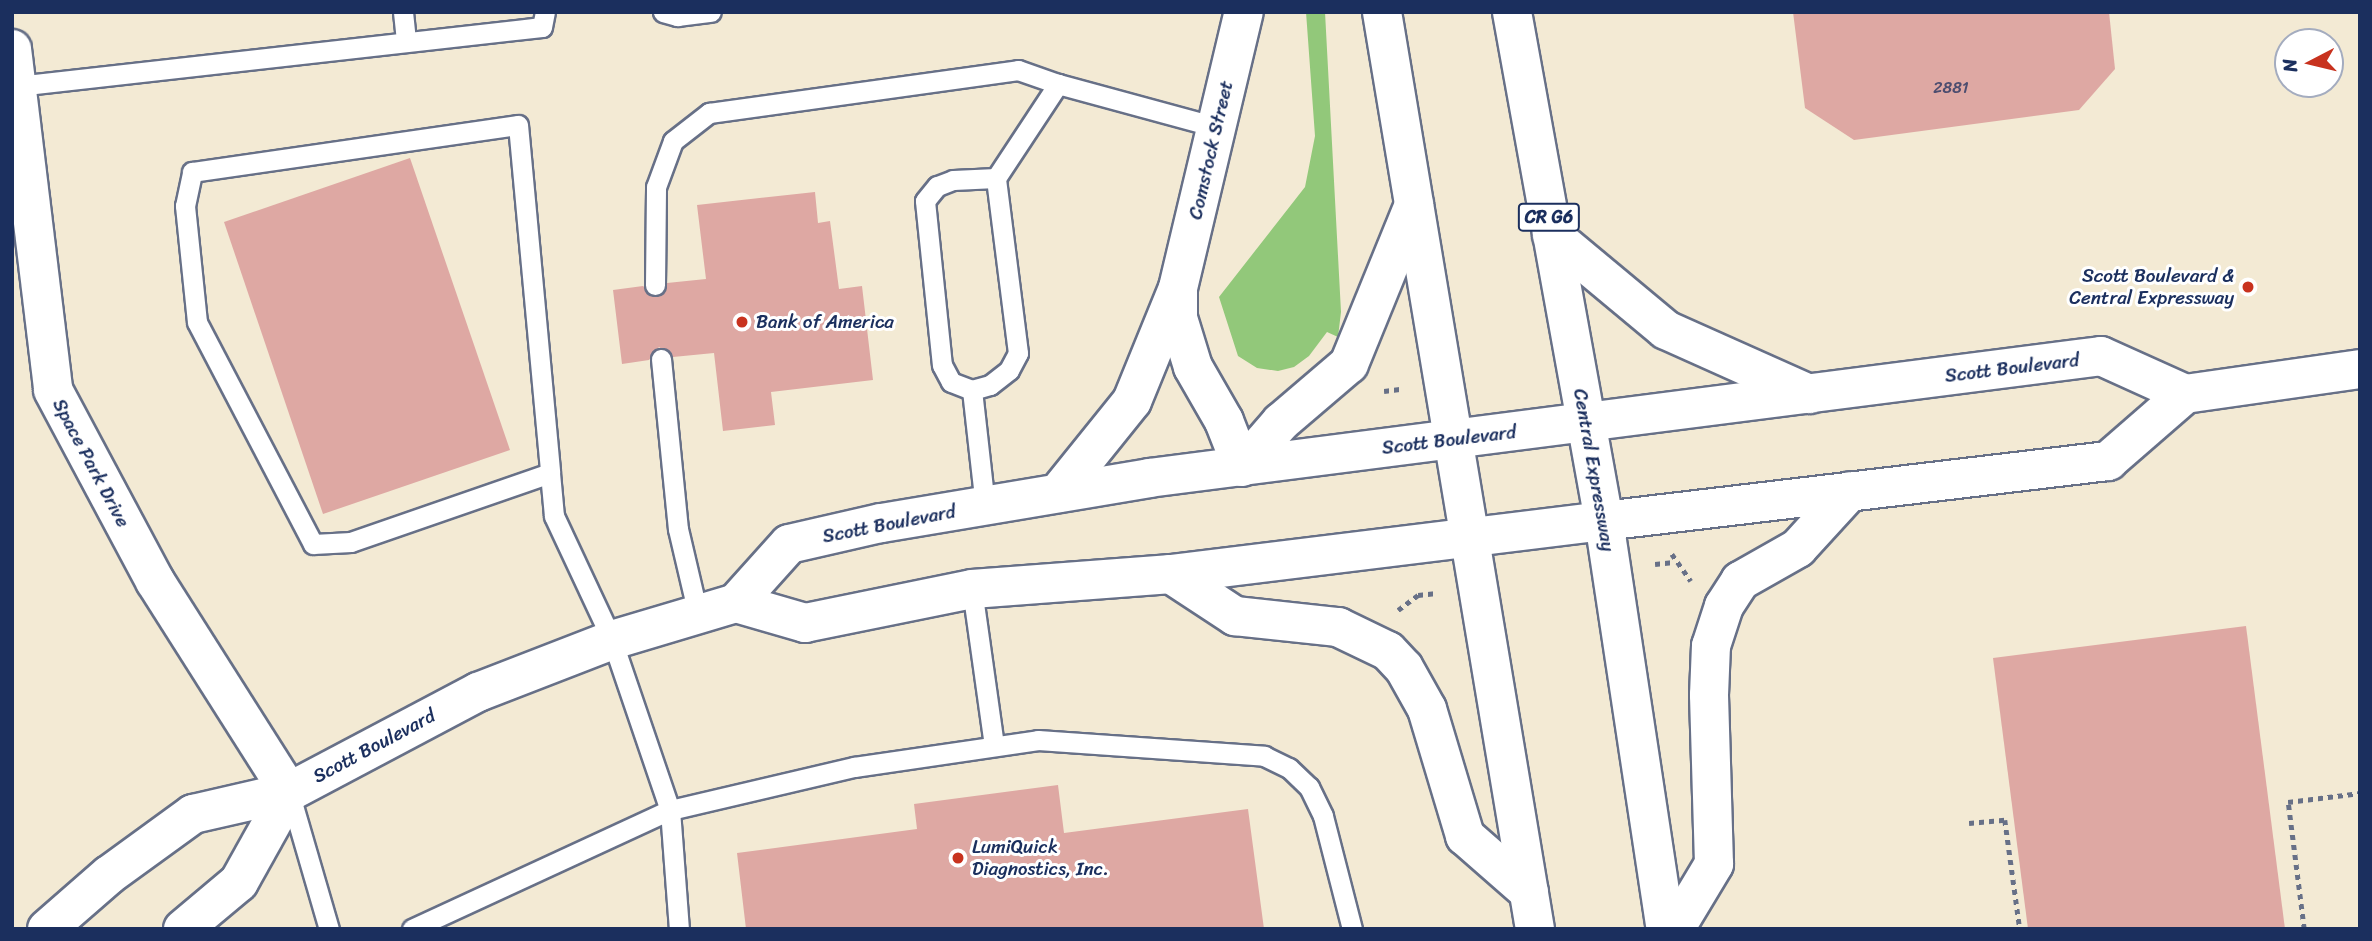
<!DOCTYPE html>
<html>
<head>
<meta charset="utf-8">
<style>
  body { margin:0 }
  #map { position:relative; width:2372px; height:941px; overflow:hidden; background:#f3ead4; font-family:Sriracha,sans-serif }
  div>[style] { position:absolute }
  .green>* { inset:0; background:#92c87a }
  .building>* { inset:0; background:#dea8a3 }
  .path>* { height:4.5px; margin-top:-2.25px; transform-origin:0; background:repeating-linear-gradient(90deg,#677087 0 5px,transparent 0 10px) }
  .roads { filter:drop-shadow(2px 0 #677087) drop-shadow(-2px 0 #677087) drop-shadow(0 2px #677087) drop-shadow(0 -2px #677087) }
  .lane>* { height:19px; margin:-9.5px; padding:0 9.5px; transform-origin:9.5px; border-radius:9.5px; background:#fff }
  .street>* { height:38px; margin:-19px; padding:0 19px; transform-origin:19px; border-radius:19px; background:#fff }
  .secondary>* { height:38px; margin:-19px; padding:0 19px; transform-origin:19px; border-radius:19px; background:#fff }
  .primary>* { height:38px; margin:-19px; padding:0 19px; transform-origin:19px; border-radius:19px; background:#fff }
  .highway>* { height:38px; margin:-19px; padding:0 19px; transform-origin:19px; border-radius:19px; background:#fff }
  .dots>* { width:19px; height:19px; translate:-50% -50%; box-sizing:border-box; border:4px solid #fff; border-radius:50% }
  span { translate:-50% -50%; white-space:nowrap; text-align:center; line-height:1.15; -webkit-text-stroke:6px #fff; paint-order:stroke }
  .number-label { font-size:16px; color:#4c4d6f }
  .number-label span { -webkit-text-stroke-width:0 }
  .shield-label span { padding:2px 5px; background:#fff; border:2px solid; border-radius:5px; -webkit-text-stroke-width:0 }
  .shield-label { font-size:18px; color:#1b2f5e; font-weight:700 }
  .street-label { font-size:19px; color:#1b2f5e }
  .poi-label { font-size:19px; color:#1b2f5e }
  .right { translate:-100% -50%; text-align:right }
  .left { translate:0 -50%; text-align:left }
  .frame { position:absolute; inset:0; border:14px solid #1b2f5e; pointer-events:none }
  .north { position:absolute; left:2274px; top:28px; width:70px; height:70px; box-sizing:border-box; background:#fff; border:2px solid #a4acbf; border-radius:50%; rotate:263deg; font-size:19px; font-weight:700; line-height:28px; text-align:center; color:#1b2f5e }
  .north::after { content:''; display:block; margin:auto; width:24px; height:32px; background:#c8321e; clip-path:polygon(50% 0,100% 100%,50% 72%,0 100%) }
</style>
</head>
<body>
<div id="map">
  <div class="green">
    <div style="clip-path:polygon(1306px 12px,1325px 12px,1341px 312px,1338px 337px,1327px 332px,1309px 356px,1294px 367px,1278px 371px,1257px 368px,1238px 356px,1219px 297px,1305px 187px,1315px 136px)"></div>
  </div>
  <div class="building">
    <div style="clip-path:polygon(1793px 12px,2109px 12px,2115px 69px,2079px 110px,1854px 140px,1805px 108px)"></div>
    <div style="clip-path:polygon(410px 158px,510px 450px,323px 514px,224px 222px)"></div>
    <div style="clip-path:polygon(815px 192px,818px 223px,830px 221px,839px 289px,862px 286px,873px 380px,771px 392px,775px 425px,723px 431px,714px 353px,673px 357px,659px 347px,649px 360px,622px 364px,613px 290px,643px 286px,656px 297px,665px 292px,667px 283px,706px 279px,697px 205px)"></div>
    <div style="clip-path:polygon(2246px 626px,2285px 929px,2028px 929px,1993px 658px)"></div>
    <div style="clip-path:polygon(1058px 785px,1064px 833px,1248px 809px,1264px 929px,746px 929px,737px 853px,917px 829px,914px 804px)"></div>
  </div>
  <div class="path">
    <div style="left:1384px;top:391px;width:16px;rotate:-7deg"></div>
    <div style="left:1672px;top:554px;width:33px;rotate:55deg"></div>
    <div style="left:1655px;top:564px;width:19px;rotate:-6deg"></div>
    <div style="left:1398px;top:610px;width:25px;rotate:-37deg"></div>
    <div style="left:1418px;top:595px;width:19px;rotate:-6deg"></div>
    <div style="left:1969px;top:823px;width:36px;rotate:-5deg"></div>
    <div style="left:2005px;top:820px;width:110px;rotate:82.2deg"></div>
    <div style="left:2304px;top:929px;width:128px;rotate:-97.2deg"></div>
    <div style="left:2288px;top:802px;width:73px;rotate:-7.1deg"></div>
  </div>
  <div class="roads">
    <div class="lane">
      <div style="left:403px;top:12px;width:30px;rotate:84deg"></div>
      <div style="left:663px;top:12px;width:15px;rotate:16deg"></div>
      <div style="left:677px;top:16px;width:34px;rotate:-7deg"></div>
      <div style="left:17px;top:86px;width:528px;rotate:-6.41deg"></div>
      <div style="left:542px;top:27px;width:15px;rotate:-79deg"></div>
      <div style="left:996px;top:178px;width:43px;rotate:177.3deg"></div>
      <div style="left:953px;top:180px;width:17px;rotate:159deg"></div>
      <div style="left:937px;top:186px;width:19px;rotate:129deg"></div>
      <div style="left:925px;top:201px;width:165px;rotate:84.1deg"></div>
      <div style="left:942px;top:365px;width:19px;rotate:62deg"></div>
      <div style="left:951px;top:382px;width:22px;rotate:21deg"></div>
      <div style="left:972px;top:390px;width:19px;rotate:-16deg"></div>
      <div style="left:990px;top:385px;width:24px;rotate:-38deg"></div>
      <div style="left:1009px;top:370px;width:19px;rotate:-62deg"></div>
      <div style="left:1018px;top:353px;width:176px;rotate:-97.2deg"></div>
      <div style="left:996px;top:178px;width:113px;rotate:-56.6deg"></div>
      <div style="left:1058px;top:84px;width:164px;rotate:15.2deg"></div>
      <div style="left:655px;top:285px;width:98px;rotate:-89.4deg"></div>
      <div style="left:656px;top:187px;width:49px;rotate:-69.7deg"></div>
      <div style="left:673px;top:141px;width:46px;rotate:-37.9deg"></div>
      <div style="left:709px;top:113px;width:312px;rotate:-7.9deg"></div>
      <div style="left:1018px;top:70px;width:42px;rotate:19.3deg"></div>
      <div style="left:661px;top:359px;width:171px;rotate:84.3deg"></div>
      <div style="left:678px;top:529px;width:87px;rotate:76.8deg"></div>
      <div style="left:972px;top:390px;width:117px;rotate:83.6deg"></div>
      <div style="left:550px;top:473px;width:211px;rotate:160.9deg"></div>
      <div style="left:351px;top:542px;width:38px;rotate:177deg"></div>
      <div style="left:313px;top:544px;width:250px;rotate:-117.6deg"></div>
      <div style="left:197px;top:322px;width:117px;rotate:-95.9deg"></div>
      <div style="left:185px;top:206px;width:35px;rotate:-78deg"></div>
      <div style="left:192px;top:172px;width:329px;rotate:-8.2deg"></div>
      <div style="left:518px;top:125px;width:349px;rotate:84.7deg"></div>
      <div style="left:550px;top:473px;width:43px;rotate:84.7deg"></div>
      <div style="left:554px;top:516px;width:137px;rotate:64.9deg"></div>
      <div style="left:612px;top:640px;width:180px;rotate:71.2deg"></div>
      <div style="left:670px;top:810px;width:119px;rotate:85.7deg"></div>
      <div style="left:972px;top:589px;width:158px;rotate:82deg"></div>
      <div style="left:290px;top:795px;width:140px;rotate:73.8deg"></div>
      <div style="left:412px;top:929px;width:284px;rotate:-24.8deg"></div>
      <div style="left:670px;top:810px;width:189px;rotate:-13.2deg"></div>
      <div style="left:854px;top:767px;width:186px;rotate:-8.3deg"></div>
      <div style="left:1038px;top:740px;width:227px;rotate:4deg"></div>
      <div style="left:1264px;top:756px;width:28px;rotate:26deg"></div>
      <div style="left:1289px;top:768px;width:28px;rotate:44deg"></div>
      <div style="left:1309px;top:787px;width:32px;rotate:64deg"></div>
      <div style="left:1323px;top:816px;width:117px;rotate:75.6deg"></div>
    </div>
    <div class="street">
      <div style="left:12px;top:49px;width:343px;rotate:83.1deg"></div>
      <div style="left:53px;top:390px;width:217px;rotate:61.9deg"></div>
      <div style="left:155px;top:581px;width:250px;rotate:57.6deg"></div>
      <div style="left:1178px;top:288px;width:284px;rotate:-76.6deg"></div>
    </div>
    <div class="secondary">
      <div style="left:1586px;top:422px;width:519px;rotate:-7.3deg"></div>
      <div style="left:2101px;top:356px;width:92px;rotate:24.3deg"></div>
      <div style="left:2185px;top:394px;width:177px;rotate:-8.1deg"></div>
      <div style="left:1604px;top:521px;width:508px;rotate:-6.79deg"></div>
      <div style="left:2108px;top:461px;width:102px;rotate:-41deg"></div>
    </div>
    <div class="primary">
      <div style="left:1178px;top:291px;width:27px;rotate:90deg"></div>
      <div style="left:1178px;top:318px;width:51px;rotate:73deg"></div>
      <div style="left:1193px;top:367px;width:62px;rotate:60.1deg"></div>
      <div style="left:1224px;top:421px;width:49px;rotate:68.6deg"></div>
      <div style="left:1058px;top:493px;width:118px;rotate:-51.2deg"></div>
      <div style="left:1132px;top:401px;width:122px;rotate:-67.8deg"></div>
      <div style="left:736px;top:603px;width:72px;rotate:16.2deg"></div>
      <div style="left:805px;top:623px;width:170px;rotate:-11.5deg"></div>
      <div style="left:972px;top:589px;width:200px;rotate:-4.3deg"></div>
      <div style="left:1171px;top:574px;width:436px;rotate:-7deg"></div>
      <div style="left:47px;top:929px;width:82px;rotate:-41.1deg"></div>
      <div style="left:109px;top:875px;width:104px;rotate:-36deg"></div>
      <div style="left:193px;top:814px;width:98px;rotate:-12.9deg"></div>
      <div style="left:289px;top:792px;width:214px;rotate:-27.9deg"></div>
      <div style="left:478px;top:692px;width:144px;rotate:-21.2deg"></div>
      <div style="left:612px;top:640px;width:129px;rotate:-16.6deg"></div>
      <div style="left:736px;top:603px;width:79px;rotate:-48.1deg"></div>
      <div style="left:789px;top:544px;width:94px;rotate:-12.9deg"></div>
      <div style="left:881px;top:523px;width:272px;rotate:-9.5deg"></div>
      <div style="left:1149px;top:478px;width:441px;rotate:-7.3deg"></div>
      <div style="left:183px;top:929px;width:73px;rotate:-40deg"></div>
      <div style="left:239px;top:882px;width:103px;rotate:-60.9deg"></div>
    </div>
    <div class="highway">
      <div style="left:1382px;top:12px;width:930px;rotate:80.53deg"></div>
      <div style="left:1512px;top:12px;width:517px;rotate:79.75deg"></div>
      <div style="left:1604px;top:521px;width:413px;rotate:81.4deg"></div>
      <div style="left:1552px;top:235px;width:148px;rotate:39.8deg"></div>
      <div style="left:1666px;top:330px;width:157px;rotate:24.1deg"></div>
      <div style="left:1242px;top:467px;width:60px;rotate:-49.1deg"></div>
      <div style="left:1281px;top:422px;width:89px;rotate:-40.5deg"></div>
      <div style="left:1349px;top:364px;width:172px;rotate:-67.8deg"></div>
      <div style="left:1171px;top:574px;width:77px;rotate:33.3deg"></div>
      <div style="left:1235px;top:616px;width:104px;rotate:6.1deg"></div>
      <div style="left:1338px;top:627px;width:55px;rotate:25.6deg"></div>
      <div style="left:1388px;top:651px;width:23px;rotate:47deg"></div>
      <div style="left:1404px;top:668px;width:47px;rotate:60.7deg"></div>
      <div style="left:1427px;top:709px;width:133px;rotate:73.3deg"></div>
      <div style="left:1465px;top:836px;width:85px;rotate:41.2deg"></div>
      <div style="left:1675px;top:929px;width:76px;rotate:-59deg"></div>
      <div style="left:1714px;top:864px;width:169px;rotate:-91.7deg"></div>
      <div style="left:1709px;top:695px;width:49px;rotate:-87.7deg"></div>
      <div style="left:1711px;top:646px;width:42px;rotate:-72deg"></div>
      <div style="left:1724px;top:606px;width:30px;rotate:-57deg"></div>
      <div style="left:1740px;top:581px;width:67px;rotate:-29.6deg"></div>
      <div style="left:1798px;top:548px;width:77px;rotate:-47.6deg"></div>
    </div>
  </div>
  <div class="dots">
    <div style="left:2248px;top:287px;background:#c8321e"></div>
    <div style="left:742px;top:322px;background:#c8321e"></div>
    <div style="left:958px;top:858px;background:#c8321e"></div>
  </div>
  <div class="number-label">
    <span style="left:1951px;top:88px">2881</span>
  </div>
  <div class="shield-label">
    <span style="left:1549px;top:217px">CR G6</span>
  </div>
  <div class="street-label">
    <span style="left:1211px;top:150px;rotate:-77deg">Comstock Street</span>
    <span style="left:2012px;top:368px;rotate:-7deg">Scott Boulevard</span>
    <span style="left:1449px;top:440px;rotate:-7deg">Scott Boulevard</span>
    <span style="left:91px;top:463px;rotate:62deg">Space Park Drive</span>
    <span style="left:1594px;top:470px;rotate:80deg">Central Expressway</span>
    <span style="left:889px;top:524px;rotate:-11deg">Scott Boulevard</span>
    <span style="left:374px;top:746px;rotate:-28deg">Scott Boulevard</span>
  </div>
  <div class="poi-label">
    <span class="right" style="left:2234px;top:287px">Scott Boulevard &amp;<br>Central Expressway</span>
    <span class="left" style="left:756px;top:322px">Bank of America</span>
    <span class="left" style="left:972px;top:858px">LumiQuick<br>Diagnostics, Inc.</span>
  </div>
  <div class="frame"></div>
  <div class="north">N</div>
</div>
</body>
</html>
